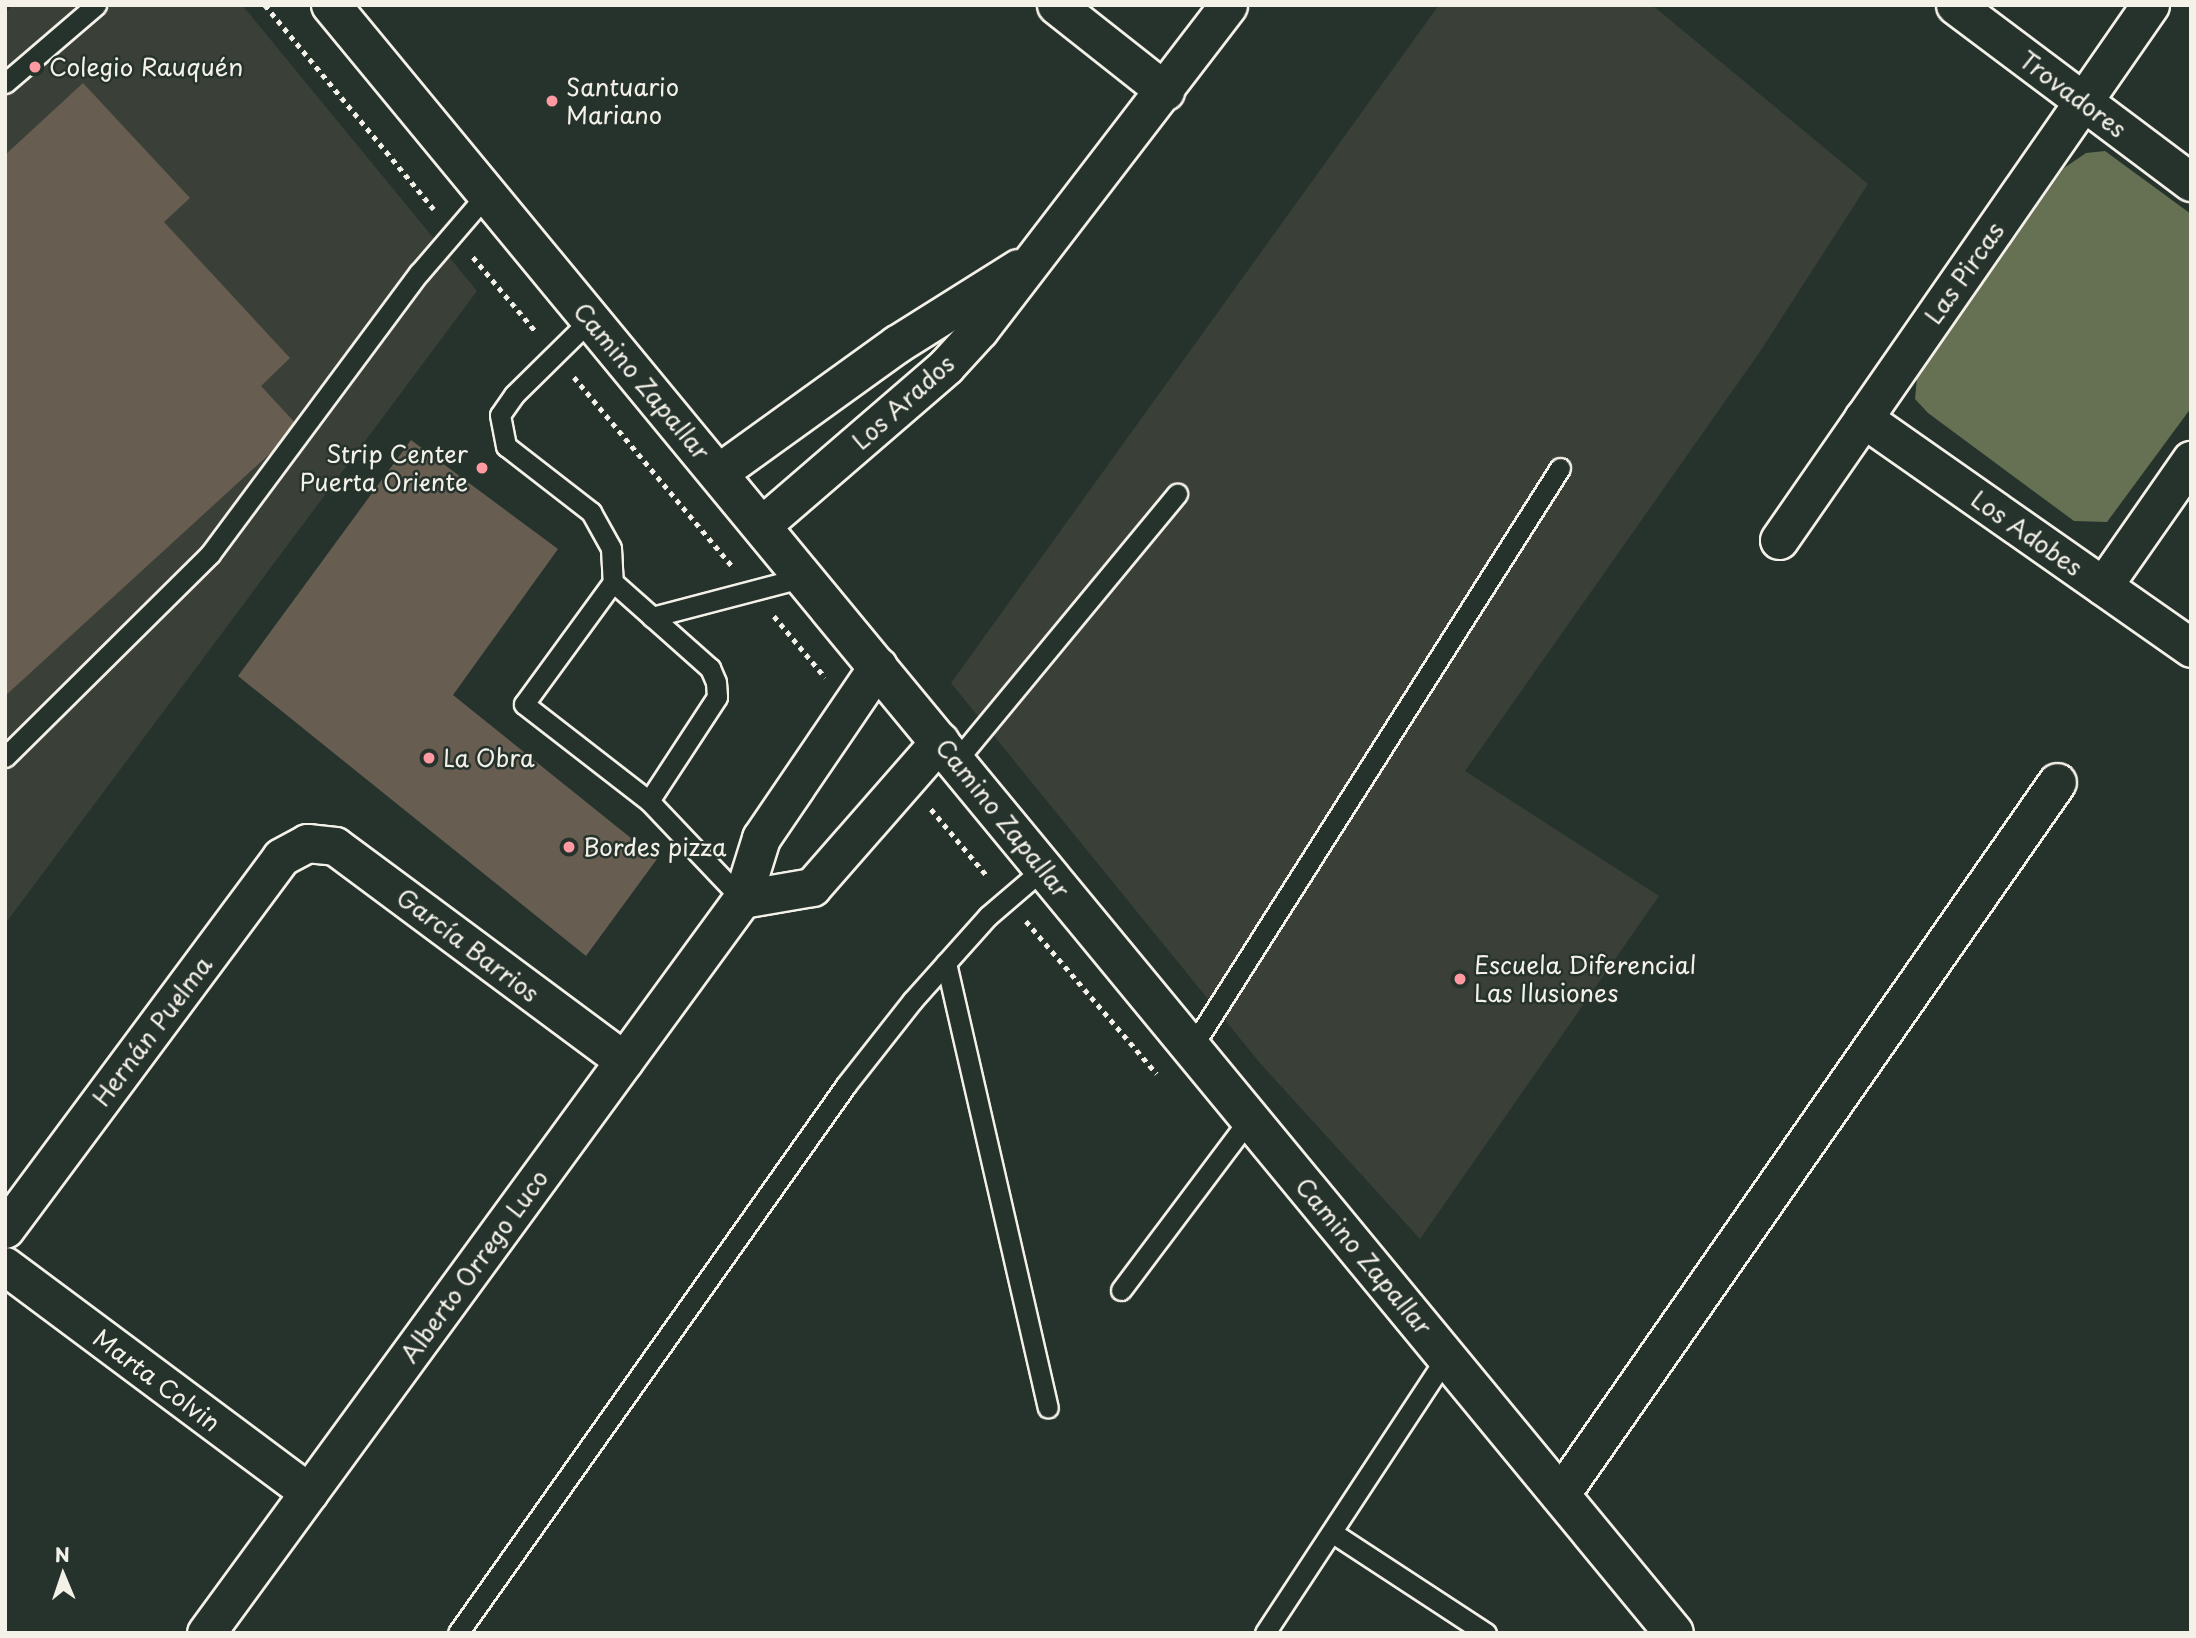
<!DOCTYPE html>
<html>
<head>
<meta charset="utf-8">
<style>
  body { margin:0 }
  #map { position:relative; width:2196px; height:1638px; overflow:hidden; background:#26332d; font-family:"Playpen Sans",sans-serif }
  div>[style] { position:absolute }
  .built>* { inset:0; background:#3a4038 }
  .green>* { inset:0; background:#657152 }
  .building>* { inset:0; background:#675d51 }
  .path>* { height:4.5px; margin-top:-2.25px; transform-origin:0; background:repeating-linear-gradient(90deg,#f4f1e8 0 5px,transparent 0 10px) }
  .roads { filter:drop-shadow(2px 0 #f4f1e8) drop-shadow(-2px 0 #f4f1e8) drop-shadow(0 2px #f4f1e8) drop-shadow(0 -2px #f4f1e8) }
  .service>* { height:19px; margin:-9.5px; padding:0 9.5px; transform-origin:9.5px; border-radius:9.5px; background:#26332d }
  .minor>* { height:37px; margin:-18.5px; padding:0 18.5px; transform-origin:18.5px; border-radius:18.5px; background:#26332d }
  .tertiary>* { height:38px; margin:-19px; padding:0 19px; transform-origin:19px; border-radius:19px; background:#26332d }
  .dots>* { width:19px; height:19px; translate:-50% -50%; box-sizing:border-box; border:4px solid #26332d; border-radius:50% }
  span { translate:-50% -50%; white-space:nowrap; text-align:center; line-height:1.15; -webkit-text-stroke:5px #26332d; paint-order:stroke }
  .poi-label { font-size:24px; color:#f4f1e8 }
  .left { translate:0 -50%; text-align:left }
  .right { translate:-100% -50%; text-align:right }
  .street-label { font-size:24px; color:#f4f1e8 }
  .frame { position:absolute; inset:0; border:7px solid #f4f1e8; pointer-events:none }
  .north { position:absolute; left:28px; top:1540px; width:70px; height:70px; -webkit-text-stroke:5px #26332d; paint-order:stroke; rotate:358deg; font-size:19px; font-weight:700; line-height:28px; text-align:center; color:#f4f1e8 }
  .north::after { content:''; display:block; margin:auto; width:24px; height:32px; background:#f4f1e8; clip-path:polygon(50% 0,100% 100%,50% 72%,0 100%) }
</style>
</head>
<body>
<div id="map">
  <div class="built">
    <div style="clip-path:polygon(13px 5px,242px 5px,477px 291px,5px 924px,5px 13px)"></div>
    <div style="clip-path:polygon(1439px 5px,1652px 5px,1868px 184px,1759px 353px,1465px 771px,1659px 896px,1420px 1239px,1260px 1063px,951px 683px)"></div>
  </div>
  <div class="green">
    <div style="clip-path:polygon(2105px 151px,2191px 214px,2191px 408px,2107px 522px,2074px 521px,1928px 413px,1915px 399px,1917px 377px,2064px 168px,2086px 153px)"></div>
  </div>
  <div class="building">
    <div style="clip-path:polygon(83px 83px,190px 198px,164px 222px,290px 358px,261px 386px,299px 427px,5px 696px,5px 155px)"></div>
    <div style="clip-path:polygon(411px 440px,558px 549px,453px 695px,657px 859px,586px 956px,238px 676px)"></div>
  </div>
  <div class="path">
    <div style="left:265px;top:5px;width:265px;rotate:50.4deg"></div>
    <div style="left:473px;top:257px;width:99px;rotate:49.9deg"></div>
    <div style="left:574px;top:377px;width:248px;rotate:50.1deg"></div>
    <div style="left:774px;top:616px;width:80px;rotate:50.1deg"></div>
    <div style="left:931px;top:809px;width:89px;rotate:50deg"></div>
    <div style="left:1026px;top:921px;width:201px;rotate:49.4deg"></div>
  </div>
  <div class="roads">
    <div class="service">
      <div style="left:5px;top:83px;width:120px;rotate:-40.6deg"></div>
      <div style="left:591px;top:319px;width:108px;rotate:135.4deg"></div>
      <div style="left:514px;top:395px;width:24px;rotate:125deg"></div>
      <div style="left:500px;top:415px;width:32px;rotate:79deg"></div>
      <div style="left:506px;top:446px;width:108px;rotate:37.8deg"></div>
      <div style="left:591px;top:512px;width:41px;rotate:60.9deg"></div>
      <div style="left:611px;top:548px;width:34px;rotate:87deg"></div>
      <div style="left:613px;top:582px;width:151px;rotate:126.1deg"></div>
      <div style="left:524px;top:704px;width:158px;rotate:37.8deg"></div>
      <div style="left:649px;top:801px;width:135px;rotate:46.5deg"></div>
      <div style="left:613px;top:582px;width:130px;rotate:41.6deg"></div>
      <div style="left:710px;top:668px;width:15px;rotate:67deg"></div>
      <div style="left:716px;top:682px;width:15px;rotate:86deg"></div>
      <div style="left:717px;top:697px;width:124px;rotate:123.2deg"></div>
      <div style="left:652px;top:617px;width:158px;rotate:-14.7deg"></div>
      <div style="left:5px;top:757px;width:289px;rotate:-44.7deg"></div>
      <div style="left:210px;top:554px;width:350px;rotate:-53.4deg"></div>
      <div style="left:419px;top:273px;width:104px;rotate:-49.3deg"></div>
      <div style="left:956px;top:761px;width:347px;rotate:-50.4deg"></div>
      <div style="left:946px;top:963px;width:456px;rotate:77.1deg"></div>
      <div style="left:1192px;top:1047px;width:686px;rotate:-57.56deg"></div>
      <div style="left:1121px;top:1290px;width:215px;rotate:-53.1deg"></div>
      <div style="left:1333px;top:1533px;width:183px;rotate:33.2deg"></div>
      <div style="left:458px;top:1633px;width:671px;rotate:-54.7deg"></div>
      <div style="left:846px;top:1085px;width:107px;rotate:-51.8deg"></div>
      <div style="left:912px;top:1001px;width:114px;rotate:-48.2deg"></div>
      <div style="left:988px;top:916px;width:74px;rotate:-40.6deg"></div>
      <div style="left:1265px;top:1633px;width:330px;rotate:-56.7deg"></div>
    </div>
    <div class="minor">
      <div style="left:1056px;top:5px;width:139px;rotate:38.3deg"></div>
      <div style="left:1955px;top:5px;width:295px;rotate:36.9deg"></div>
      <div style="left:1863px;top:418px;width:401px;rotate:35deg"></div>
      <div style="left:718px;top:473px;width:221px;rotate:-35.8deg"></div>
      <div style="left:897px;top:344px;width:143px;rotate:-32.1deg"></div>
      <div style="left:762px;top:525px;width:243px;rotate:-40.8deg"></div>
      <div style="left:946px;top:366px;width:49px;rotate:-47.5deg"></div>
      <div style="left:979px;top:330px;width:409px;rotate:-52.5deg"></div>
      <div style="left:1779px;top:540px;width:651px;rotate:-55.26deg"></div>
      <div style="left:2103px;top:586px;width:154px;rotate:-55.1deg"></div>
      <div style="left:742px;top:899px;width:71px;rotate:-9.7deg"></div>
      <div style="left:812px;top:887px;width:194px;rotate:-48.8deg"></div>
      <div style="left:5px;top:1229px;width:463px;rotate:-53.4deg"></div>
      <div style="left:281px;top:857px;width:30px;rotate:-28deg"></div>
      <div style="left:307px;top:843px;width:28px;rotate:6deg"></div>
      <div style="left:335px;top:846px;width:360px;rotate:36.6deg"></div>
      <div style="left:5px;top:1266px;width:379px;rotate:36.7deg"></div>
      <div style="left:1560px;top:1495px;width:869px;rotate:-55.12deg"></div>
      <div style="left:206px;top:1633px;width:909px;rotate:-53.86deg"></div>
      <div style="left:742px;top:899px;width:64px;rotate:-72.7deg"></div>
      <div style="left:761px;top:838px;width:208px;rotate:-55.8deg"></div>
    </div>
    <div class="tertiary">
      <div style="left:331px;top:5px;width:2110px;rotate:50.48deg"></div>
    </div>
  </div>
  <div class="dots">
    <div style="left:35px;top:67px;background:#ff9aa2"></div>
    <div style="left:552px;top:101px;background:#ff9aa2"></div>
    <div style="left:482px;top:468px;background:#ff9aa2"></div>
    <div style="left:429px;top:758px;background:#ff9aa2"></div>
    <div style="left:569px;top:847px;background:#ff9aa2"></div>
    <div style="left:1460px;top:979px;background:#ff9aa2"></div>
  </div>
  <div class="poi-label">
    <span class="left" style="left:49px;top:67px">Colegio Rauquén</span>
    <span class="left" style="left:566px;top:101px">Santuario<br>Mariano</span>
    <span class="right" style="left:468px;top:468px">Strip Center<br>Puerta Oriente</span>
    <span class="left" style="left:443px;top:758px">La Obra</span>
    <span class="left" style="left:583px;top:847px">Bordes pizza</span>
    <span class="left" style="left:1474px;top:979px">Escuela Diferencial<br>Las Ilusiones</span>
  </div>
  <div class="street-label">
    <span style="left:2073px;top:94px;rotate:37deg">Trovadores</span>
    <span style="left:1964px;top:273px;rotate:-55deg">Las Pircas</span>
    <span style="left:642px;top:381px;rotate:50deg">Camino Zapallar</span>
    <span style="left:903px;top:402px;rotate:-42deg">Los Arados</span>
    <span style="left:2027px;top:533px;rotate:35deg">Los Adobes</span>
    <span style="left:1003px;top:818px;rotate:51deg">Camino Zapallar</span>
    <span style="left:468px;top:945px;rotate:37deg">García Barrios</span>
    <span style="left:152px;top:1031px;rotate:-53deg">Hernán Puelma</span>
    <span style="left:1364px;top:1256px;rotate:50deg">Camino Zapallar</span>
    <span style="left:474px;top:1266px;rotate:-54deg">Alberto Orrego Luco</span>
    <span style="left:157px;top:1380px;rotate:37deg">Marta Colvin</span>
  </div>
  <div class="frame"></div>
  <div class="north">N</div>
</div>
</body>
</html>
